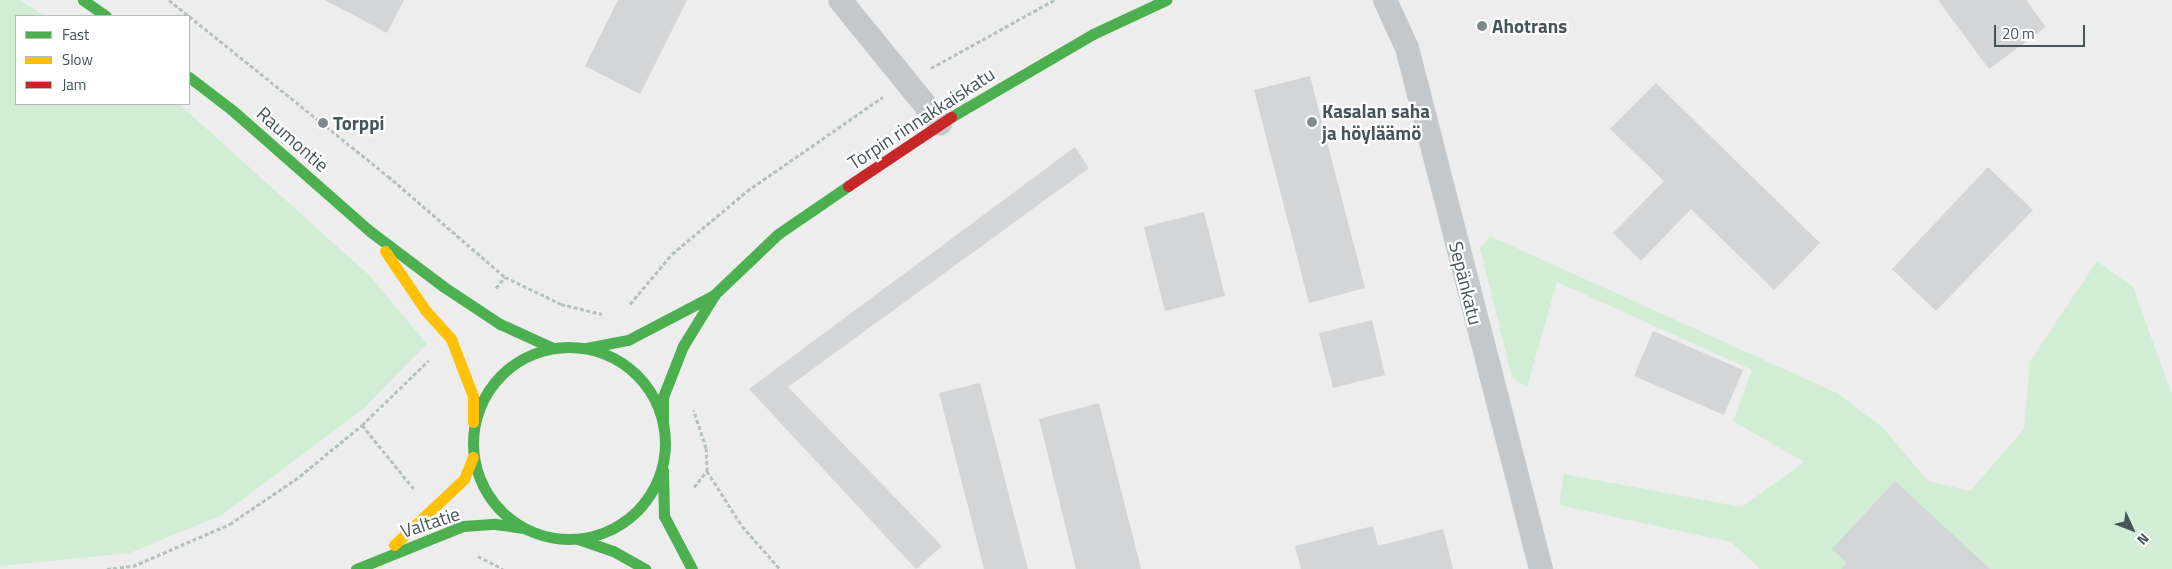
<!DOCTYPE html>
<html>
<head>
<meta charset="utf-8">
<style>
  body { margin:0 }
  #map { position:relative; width:2172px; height:569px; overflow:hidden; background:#eeeded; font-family:"Titillium Web",sans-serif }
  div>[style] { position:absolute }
  .green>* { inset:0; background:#d1eed5 }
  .building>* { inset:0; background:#d4d5d6 }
  .path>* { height:3px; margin-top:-1.5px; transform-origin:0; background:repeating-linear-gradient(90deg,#b4c2ba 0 4px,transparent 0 6.5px) }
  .street>* { height:24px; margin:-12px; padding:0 12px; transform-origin:12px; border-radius:12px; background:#c5c8ca }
  .fast>* { height:11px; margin:-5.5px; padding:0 5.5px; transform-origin:5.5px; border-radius:5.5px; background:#4caf50 }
  .fast>.ring { margin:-5.5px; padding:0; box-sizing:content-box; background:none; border:11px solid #4caf50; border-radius:50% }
  .slow>* { height:11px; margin:-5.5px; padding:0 5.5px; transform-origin:5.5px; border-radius:5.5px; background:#ffc107 }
  .jam>* { height:11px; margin:-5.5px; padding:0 5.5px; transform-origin:5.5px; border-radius:5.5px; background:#c62828 }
  .dots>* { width:14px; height:14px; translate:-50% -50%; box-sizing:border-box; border:2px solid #fff; border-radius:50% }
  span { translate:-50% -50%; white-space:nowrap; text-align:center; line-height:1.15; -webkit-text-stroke:4.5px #fff; paint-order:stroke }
  .poi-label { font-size:19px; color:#45555a; font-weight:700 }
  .left { translate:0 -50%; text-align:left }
  .street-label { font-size:19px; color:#45555a }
  .legend { position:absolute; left:15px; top:15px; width:175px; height:90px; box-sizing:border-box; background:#fff; border:1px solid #b5bbbd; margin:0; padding:6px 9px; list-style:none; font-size:15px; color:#45555a }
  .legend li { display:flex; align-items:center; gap:10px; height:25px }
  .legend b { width:25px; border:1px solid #b5bbbd }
  .north { position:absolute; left:2107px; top:504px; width:50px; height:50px; -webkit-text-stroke:4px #fff; paint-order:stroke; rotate:133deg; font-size:14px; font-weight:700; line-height:20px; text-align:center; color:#45555a }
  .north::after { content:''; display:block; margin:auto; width:18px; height:22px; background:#45555a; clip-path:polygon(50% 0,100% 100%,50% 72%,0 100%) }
  .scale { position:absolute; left:1994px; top:25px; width:91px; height:22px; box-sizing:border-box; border:2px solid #45555a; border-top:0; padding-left:6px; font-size:15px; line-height:18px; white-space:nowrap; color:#45555a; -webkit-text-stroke:4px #fff; paint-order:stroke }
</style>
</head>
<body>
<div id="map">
  <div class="green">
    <div style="clip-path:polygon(0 0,20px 0,45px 16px,16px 16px,16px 104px,179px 104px,369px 275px,427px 344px,363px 409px,222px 515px,130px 553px,0 566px)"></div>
    <div style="clip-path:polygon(1490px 236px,1837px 393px,1883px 428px,1928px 481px,1970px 491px,2024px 429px,2030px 361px,2097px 261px,2133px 287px,2172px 395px,2172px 569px,1760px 569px,1731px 542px,1559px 505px,1564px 474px,1742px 507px,1804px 462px,1733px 421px,1752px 370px,1557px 282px,1527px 387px,1512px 378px,1480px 248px)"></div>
  </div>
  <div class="building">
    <div style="clip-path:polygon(325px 0,404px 0,387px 33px)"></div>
    <div style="clip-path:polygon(618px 0,687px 0,640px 94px,585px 66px)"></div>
    <div style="clip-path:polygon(1938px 0,2026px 0,2046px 27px,1989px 69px)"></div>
    <div style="clip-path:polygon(1310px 76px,1365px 288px,1309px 303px,1254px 90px)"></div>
    <div style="clip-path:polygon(1656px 83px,1820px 243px,1774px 290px,1691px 209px,1641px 261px,1613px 233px,1664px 181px,1610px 129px)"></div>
    <div style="clip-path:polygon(1075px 147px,1089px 168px,788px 387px,942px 546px,916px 569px,749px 389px)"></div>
    <div style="clip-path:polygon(1988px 167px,2033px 210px,1936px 311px,1892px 269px)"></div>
    <div style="clip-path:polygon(1204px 212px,1225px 296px,1165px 311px,1144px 227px)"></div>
    <div style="clip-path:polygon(1372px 320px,1385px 375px,1333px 388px,1319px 333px)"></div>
    <div style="clip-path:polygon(1653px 331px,1743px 370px,1724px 415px,1634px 376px)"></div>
    <div style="clip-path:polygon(980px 383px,1028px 569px,984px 569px,939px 393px)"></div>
    <div style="clip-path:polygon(1099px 403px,1141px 569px,1076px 569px,1039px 419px)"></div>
    <div style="clip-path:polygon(1895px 481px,1990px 569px,1841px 569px,1847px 563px,1832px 549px)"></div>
    <div style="clip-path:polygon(1373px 526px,1378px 546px,1443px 529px,1453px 569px,1301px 569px,1295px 546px)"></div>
  </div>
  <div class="path">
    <div style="left:169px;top:0;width:281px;rotate:38.8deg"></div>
    <div style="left:388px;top:176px;width:155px;rotate:40.8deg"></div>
    <div style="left:505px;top:277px;width:62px;rotate:25.7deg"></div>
    <div style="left:561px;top:304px;width:42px;rotate:13.7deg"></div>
    <div style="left:931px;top:68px;width:141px;rotate:-28.9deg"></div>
    <div style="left:496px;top:288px;width:14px;rotate:-51deg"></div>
    <div style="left:630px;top:304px;width:65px;rotate:-50deg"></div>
    <div style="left:672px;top:254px;width:98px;rotate:-40deg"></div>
    <div style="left:747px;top:191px;width:165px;rotate:-34.7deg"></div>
    <div style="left:362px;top:425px;width:82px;rotate:50.9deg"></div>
    <div style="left:707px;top:471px;width:65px;rotate:57.5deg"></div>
    <div style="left:742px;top:526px;width:57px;rotate:48.5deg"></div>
    <div style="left:694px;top:487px;width:21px;rotate:-51deg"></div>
    <div style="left:707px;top:471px;width:23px;rotate:-92deg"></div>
    <div style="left:706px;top:448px;width:40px;rotate:-108deg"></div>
    <div style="left:478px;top:556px;width:28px;rotate:27deg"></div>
    <div style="left:107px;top:569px;width:26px;rotate:-7deg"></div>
    <div style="left:133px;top:566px;width:106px;rotate:-23.4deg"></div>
    <div style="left:230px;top:524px;width:85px;rotate:-34.4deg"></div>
    <div style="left:300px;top:476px;width:80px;rotate:-39.4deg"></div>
    <div style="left:362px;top:425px;width:93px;rotate:-44.1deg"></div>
  </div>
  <div class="street">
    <div style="left:840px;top:0;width:159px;rotate:50.9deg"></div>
    <div style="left:1385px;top:0;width:53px;rotate:65.4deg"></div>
    <div style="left:1407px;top:48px;width:538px;rotate:75.58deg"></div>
  </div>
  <div class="fast">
    <div style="left:83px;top:0;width:28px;rotate:35deg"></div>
    <div style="left:189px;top:77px;width:54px;rotate:37.5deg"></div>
    <div style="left:232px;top:110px;width:185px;rotate:41.3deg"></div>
    <div style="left:371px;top:232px;width:91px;rotate:37deg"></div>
    <div style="left:444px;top:287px;width:67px;rotate:33.5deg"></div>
    <div style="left:500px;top:324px;width:58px;rotate:24.4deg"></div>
    <div style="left:951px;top:117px;width:164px;rotate:-30.3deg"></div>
    <div style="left:1093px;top:34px;width:81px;rotate:-25deg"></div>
    <div class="ring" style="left:473px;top:347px;width:181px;height:181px"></div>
    <div style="left:586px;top:348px;width:43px;rotate:-10.8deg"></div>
    <div style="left:628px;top:340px;width:97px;rotate:-27.6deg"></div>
    <div style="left:663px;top:425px;width:28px;rotate:-90deg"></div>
    <div style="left:663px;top:397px;width:55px;rotate:-68.6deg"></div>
    <div style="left:683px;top:346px;width:61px;rotate:-58.4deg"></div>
    <div style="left:715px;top:294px;width:87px;rotate:-43.6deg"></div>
    <div style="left:778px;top:234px;width:85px;rotate:-34.4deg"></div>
    <div style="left:663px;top:470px;width:46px;rotate:88.8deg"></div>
    <div style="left:664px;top:516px;width:60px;rotate:62.2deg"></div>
    <div style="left:578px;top:539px;width:37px;rotate:19deg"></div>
    <div style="left:613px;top:551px;width:37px;rotate:29deg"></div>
    <div style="left:356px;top:569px;width:115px;rotate:-21.9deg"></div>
    <div style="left:463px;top:526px;width:32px;rotate:-4deg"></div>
    <div style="left:495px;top:524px;width:27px;rotate:8deg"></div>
  </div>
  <div class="slow">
    <div style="left:385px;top:251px;width:73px;rotate:55.7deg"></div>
    <div style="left:426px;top:311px;width:38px;rotate:48deg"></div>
    <div style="left:451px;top:339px;width:61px;rotate:68.9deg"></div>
    <div style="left:473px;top:396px;width:26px;rotate:90deg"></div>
    <div style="left:394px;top:545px;width:96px;rotate:-43.3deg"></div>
    <div style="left:464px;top:479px;width:24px;rotate:-68deg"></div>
  </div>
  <div class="jam">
    <div style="left:848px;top:186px;width:124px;rotate:-33.8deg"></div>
  </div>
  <div class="dots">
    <div style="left:1482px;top:26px;background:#808a8d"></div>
    <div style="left:1312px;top:122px;background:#808a8d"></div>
    <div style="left:323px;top:123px;background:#808a8d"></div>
  </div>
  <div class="poi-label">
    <span class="left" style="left:1492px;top:26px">Ahotrans</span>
    <span class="left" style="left:1322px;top:122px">Kasalan saha<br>ja höyläämö</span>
    <span class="left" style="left:333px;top:123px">Torppi</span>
  </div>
  <div class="street-label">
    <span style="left:921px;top:118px;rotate:-33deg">Torpin rinnakkaiskatu</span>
    <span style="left:293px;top:139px;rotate:41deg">Raumontie</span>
    <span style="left:1466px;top:283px;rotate:76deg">Sepänkatu</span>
    <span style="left:430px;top:522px;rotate:-18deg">Valtatie</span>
  </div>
  <ul class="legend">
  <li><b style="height:6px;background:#4caf50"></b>Fast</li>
  <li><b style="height:6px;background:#ffc107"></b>Slow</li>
  <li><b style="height:6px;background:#c62828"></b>Jam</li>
  </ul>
  <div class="north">N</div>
  <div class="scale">20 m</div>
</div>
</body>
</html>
